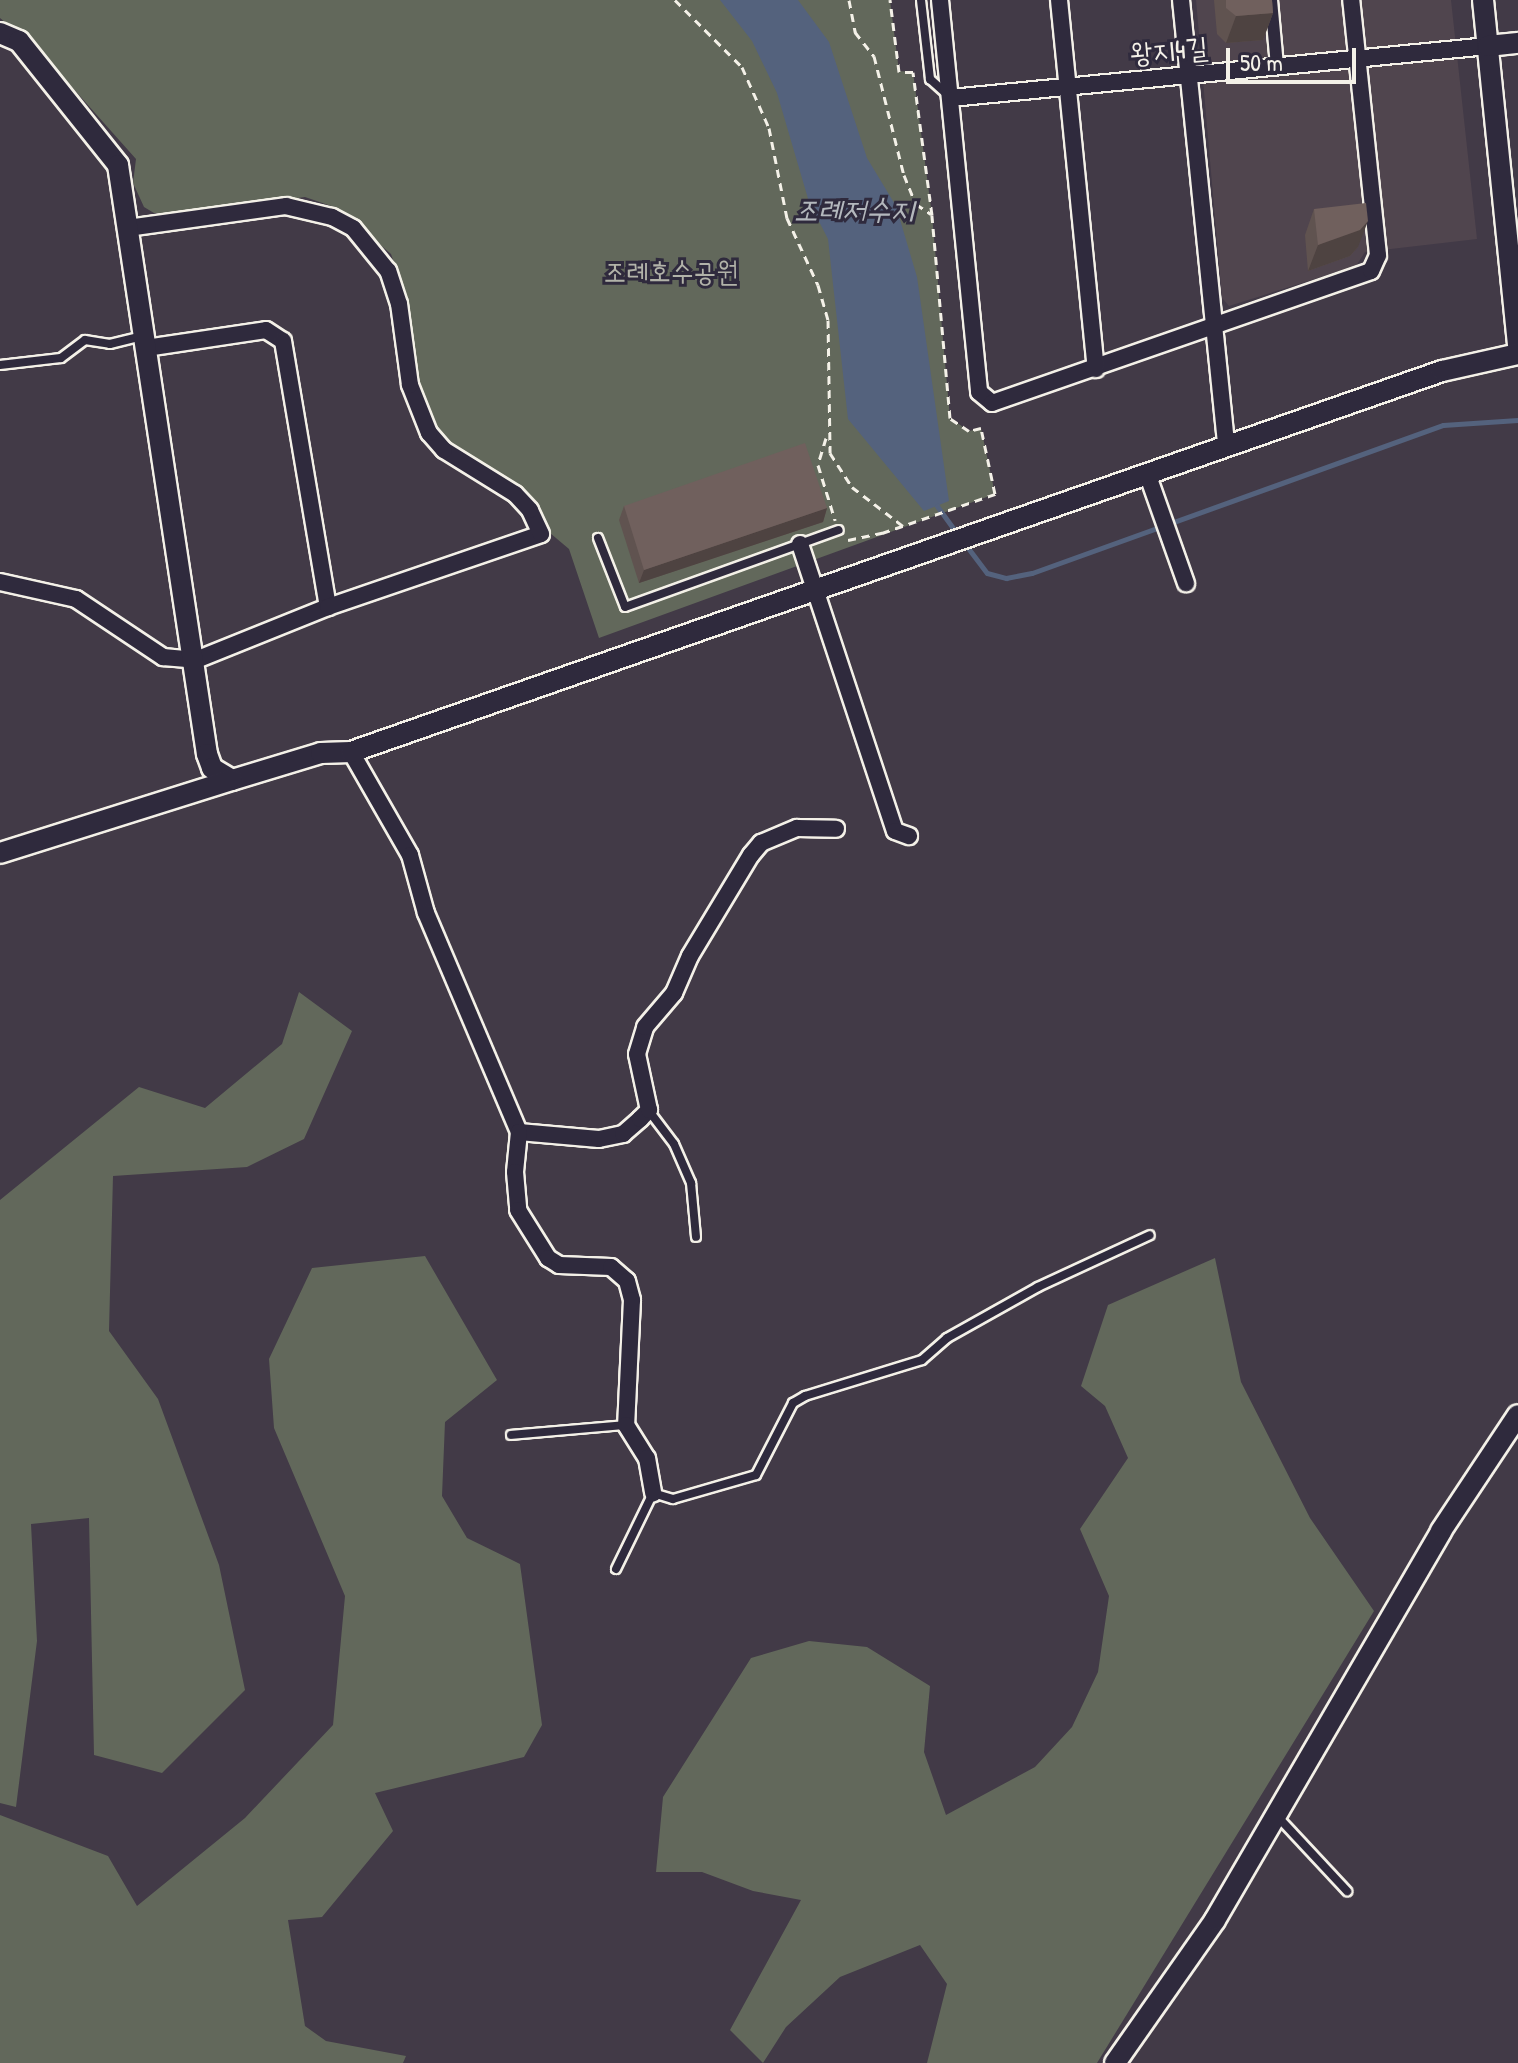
<!DOCTYPE html>
<html>
<head>
<meta charset="utf-8">
<style>
  body { margin:0 }
  #map { position:relative; width:1518px; height:2063px; overflow:hidden; background:#423a47; font-family:"Patrick Hand","Poor Story",sans-serif }
  div>[style] { position:absolute }
  .built>* { inset:0; background:#50454e }
  .green>* { inset:0; background:#62685b }
  .water>* { inset:0; background:#54627d }
  .stream>* { height:5px; margin:-2.5px; padding:0 2.5px; transform-origin:2.5px; border-radius:2.5px; background:#54627d }
  .path>* { height:3px; margin-top:-1.5px; transform-origin:0; background:repeating-linear-gradient(90deg,#f4f1e8 0 8px,transparent 0 14px) }
  .roads { filter:drop-shadow(2px 0 #f4f1e8) drop-shadow(-2px 0 #f4f1e8) drop-shadow(0 2px #f4f1e8) drop-shadow(0 -2px #f4f1e8) }
  .service>* { height:8px; margin:-4px; padding:0 4px; transform-origin:4px; border-radius:4px; background:#2f2a3d }
  .pedestrian>* { height:12px; margin:-6px; padding:0 6px; transform-origin:6px; border-radius:6px; background:#2f2a3d }
  .minor>* { height:16px; margin:-8px; padding:0 8px; transform-origin:8px; border-radius:8px; background:#2f2a3d }
  .tertiary>* { height:20px; margin:-10px; padding:0 10px; transform-origin:10px; border-radius:10px; background:#2f2a3d }
  .wall>* { inset:0; background:#605350 }
  .shaded-wall>* { inset:0; background:#4e4341 }
  .building>* { inset:0; background:#70605d }
  span { translate:-50% -50%; white-space:nowrap; text-align:center; line-height:1.15; -webkit-text-stroke:6px #2f2a3d; paint-order:stroke }
  .street-label { font-size:28px; color:#f4f1e8 }
  .park-label { font-size:28px; color:#b2b3a9 }
  .water-label { font-size:30px; color:#b4b8bd; font-style:italic }
  .scale { position:absolute; left:1226px; top:48px; width:130px; height:36px; box-sizing:border-box; border:4px solid #f4f1e8; border-top:0; padding-left:10px; font-size:24px; line-height:28px; white-space:nowrap; color:#f4f1e8; -webkit-text-stroke:6px #2f2a3d; paint-order:stroke }
</style>
</head>
<body>
<div id="map">
  <div class="built">
    <div style="clip-path:polygon(1196px 0,1451px 0,1477px 239px,1365px 252px,1356px 266px,1229px 306px,1222px 298px)"></div>
  </div>
  <div class="green">
    <div style="clip-path:polygon(0 0,890px 0,899px 71px,913px 72px,932px 215px,950px 418px,969px 431px,981px 428px,995px 494px,599px 638px,569px 549px,550px 533px,539px 511px,439px 436px,421px 408px,408px 304px,391px 254px,337px 208px,305px 197px,180px 214px,154px 213px,144px 207px,133px 183px,136px 159px,38px 49px,0 18px)"></div>
    <div style="clip-path:polygon(299px 992px,352px 1031px,304px 1139px,247px 1167px,113px 1176px,109px 1331px,158px 1399px,219px 1565px,245px 1690px,162px 1773px,94px 1755px,89px 1518px,31px 1524px,37px 1641px,16px 1807px,0 1803px,0 1200px,139px 1087px,205px 1108px,282px 1044px)"></div>
    <div style="clip-path:polygon(425px 1256px,497px 1380px,445px 1422px,442px 1496px,467px 1538px,520px 1564px,542px 1725px,524px 1757px,375px 1793px,393px 1831px,322px 1917px,288px 1920px,305px 2026px,326px 2041px,406px 2056px,403px 2063px,0 2063px,0 1815px,108px 1856px,137px 1906px,245px 1818px,333px 1725px,345px 1596px,274px 1428px,269px 1359px,312px 1268px)"></div>
    <div style="clip-path:polygon(1215px 1258px,1241px 1382px,1310px 1518px,1374px 1611px,1097px 2063px,927px 2063px,947px 1984px,920px 1945px,840px 1977px,786px 2027px,763px 2063px,730px 2030px,801px 1900px,753px 1891px,702px 1872px,656px 1872px,663px 1797px,751px 1658px,809px 1641px,867px 1647px,930px 1686px,924px 1752px,946px 1815px,1035px 1767px,1072px 1727px,1098px 1672px,1109px 1596px,1080px 1529px,1128px 1458px,1105px 1406px,1081px 1386px,1108px 1305px)"></div>
  </div>
  <div class="water">
    <div style="clip-path:polygon(720px 0,798px 0,829px 42px,867px 158px,896px 206px,917px 277px,949px 501px,924px 511px,848px 419px,828px 239px,809px 202px,777px 93px,752px 41px)"></div>
  </div>
  <div class="stream">
    <div style="left:937px;top:506px;width:37px;rotate:54deg"></div>
    <div style="left:965px;top:544px;width:36px;rotate:53deg"></div>
    <div style="left:987px;top:573px;width:20px;rotate:15deg"></div>
    <div style="left:1006px;top:578px;width:26px;rotate:-11deg"></div>
    <div style="left:1032px;top:573px;width:437px;rotate:-19.8deg"></div>
    <div style="left:1443px;top:425px;width:75px;rotate:-3.8deg"></div>
  </div>
  <div class="path">
    <div style="left:675px;top:0;width:95px;rotate:45deg"></div>
    <div style="left:742px;top:67px;width:67px;rotate:66.1deg"></div>
    <div style="left:769px;top:128px;width:92px;rotate:78.7deg"></div>
    <div style="left:787px;top:218px;width:74px;rotate:65.2deg"></div>
    <div style="left:818px;top:285px;width:36px;rotate:74deg"></div>
    <div style="left:828px;top:320px;width:133px;rotate:89.1deg"></div>
    <div style="left:830px;top:453px;width:40px;rotate:57.1deg"></div>
    <div style="left:852px;top:487px;width:64px;rotate:37.4deg"></div>
    <div style="left:849px;top:0;width:33px;rotate:79deg"></div>
    <div style="left:855px;top:32px;width:31px;rotate:52deg"></div>
    <div style="left:874px;top:56px;width:123px;rotate:75.9deg"></div>
    <div style="left:904px;top:175px;width:31px;rotate:68deg"></div>
    <div style="left:916px;top:204px;width:18px;rotate:34deg"></div>
    <div style="left:826px;top:438px;width:28px;rotate:107deg"></div>
    <div style="left:818px;top:465px;width:58px;rotate:72.8deg"></div>
    <div style="left:848px;top:540px;width:35px;rotate:-12deg"></div>
    <div style="left:882px;top:533px;width:120px;rotate:-19deg"></div>
    <div style="left:995px;top:494px;width:67px;rotate:-102deg"></div>
    <div style="left:981px;top:428px;width:12px;rotate:166deg"></div>
    <div style="left:969px;top:431px;width:23px;rotate:-146deg"></div>
    <div style="left:950px;top:418px;width:204px;rotate:-95.1deg"></div>
    <div style="left:932px;top:215px;width:144px;rotate:-97.6deg"></div>
    <div style="left:913px;top:72px;width:14px;rotate:180deg"></div>
    <div style="left:899px;top:72px;width:73px;rotate:-97.1deg"></div>
  </div>
  <div class="roads">
    <div class="service">
      <div style="left:921px;top:0;width:80px;rotate:83.5deg"></div>
      <div style="left:930px;top:79px;width:27px;rotate:42deg"></div>
      <div style="left:0;top:365px;width:61px;rotate:-6.5deg"></div>
      <div style="left:61px;top:358px;width:30px;rotate:-37deg"></div>
      <div style="left:85px;top:340px;width:25px;rotate:9deg"></div>
      <div style="left:110px;top:344px;width:33px;rotate:-14deg"></div>
      <div style="left:598px;top:538px;width:74px;rotate:68.6deg"></div>
      <div style="left:625px;top:607px;width:227px;rotate:-19.8deg"></div>
      <div style="left:649px;top:1111px;width:41px;rotate:52.9deg"></div>
      <div style="left:674px;top:1144px;width:43px;rotate:66.4deg"></div>
      <div style="left:691px;top:1183px;width:54px;rotate:84.7deg"></div>
      <div style="left:511px;top:1435px;width:115px;rotate:-5deg"></div>
      <div style="left:616px;top:1569px;width:85px;rotate:-64deg"></div>
      <div style="left:653px;top:1493px;width:21px;rotate:17deg"></div>
      <div style="left:673px;top:1499px;width:86px;rotate:-16.1deg"></div>
      <div style="left:756px;top:1475px;width:81px;rotate:-62.8deg"></div>
      <div style="left:793px;top:1403px;width:14px;rotate:-30deg"></div>
      <div style="left:805px;top:1396px;width:122px;rotate:-17.1deg"></div>
      <div style="left:922px;top:1360px;width:33px;rotate:-41deg"></div>
      <div style="left:947px;top:1338px;width:104px;rotate:-29.3deg"></div>
      <div style="left:1038px;top:1287px;width:123px;rotate:-24.9deg"></div>
      <div style="left:1277px;top:1816px;width:103px;rotate:47deg"></div>
    </div>
    <div class="pedestrian">
      <div style="left:1271px;top:0;width:66px;rotate:84.8deg"></div>
    </div>
    <div class="minor">
      <div style="left:940px;top:0;width:394px;rotate:84.3deg"></div>
      <div style="left:979px;top:392px;width:17px;rotate:40deg"></div>
      <div style="left:992px;top:403px;width:401px;rotate:-19.2deg"></div>
      <div style="left:1371px;top:271px;width:17px;rotate:-66deg"></div>
      <div style="left:1378px;top:255px;width:256px;rotate:-96deg"></div>
      <div style="left:1059px;top:0;width:371px;rotate:84.3deg"></div>
      <div style="left:1181px;top:0;width:447px;rotate:84.2deg"></div>
      <div style="left:951px;top:98px;width:540px;rotate:-5.53deg"></div>
      <div style="left:146px;top:348px;width:121px;rotate:-8.5deg"></div>
      <div style="left:266px;top:330px;width:20px;rotate:33deg"></div>
      <div style="left:283px;top:341px;width:270px;rotate:80.4deg"></div>
      <div style="left:1147px;top:473px;width:117px;rotate:70.5deg"></div>
      <div style="left:800px;top:544px;width:302px;rotate:71.7deg"></div>
      <div style="left:895px;top:831px;width:15px;rotate:20deg"></div>
      <div style="left:0;top:582px;width:78px;rotate:12.6deg"></div>
      <div style="left:76px;top:599px;width:105px;rotate:33.7deg"></div>
      <div style="left:163px;top:657px;width:33px;rotate:5deg"></div>
      <div style="left:196px;top:660px;width:142px;rotate:-21.9deg"></div>
      <div style="left:328px;top:607px;width:225px;rotate:-18.9deg"></div>
      <div style="left:541px;top:534px;width:26px;rotate:-115deg"></div>
      <div style="left:530px;top:510px;width:22px;rotate:-133deg"></div>
      <div style="left:515px;top:494px;width:84px;rotate:-148.2deg"></div>
      <div style="left:444px;top:450px;width:23px;rotate:-131deg"></div>
      <div style="left:429px;top:433px;width:52px;rotate:-111.6deg"></div>
      <div style="left:410px;top:385px;width:82px;rotate:-97.7deg"></div>
      <div style="left:399px;top:304px;width:35px;rotate:-108deg"></div>
      <div style="left:388px;top:271px;width:55px;rotate:-129.1deg"></div>
      <div style="left:353px;top:228px;width:24px;rotate:-152deg"></div>
      <div style="left:332px;top:217px;width:47px;rotate:-166.6deg"></div>
      <div style="left:286px;top:206px;width:161px;rotate:172.1deg"></div>
      <div style="left:351px;top:752px;width:119px;rotate:60.2deg"></div>
      <div style="left:410px;top:855px;width:60px;rotate:74.6deg"></div>
      <div style="left:426px;top:913px;width:238px;rotate:67deg"></div>
      <div style="left:519px;top:1132px;width:80px;rotate:5deg"></div>
      <div style="left:599px;top:1139px;width:25px;rotate:-12deg"></div>
      <div style="left:623px;top:1134px;width:23px;rotate:-41deg"></div>
      <div style="left:640px;top:1119px;width:13px;rotate:-45deg"></div>
      <div style="left:649px;top:1110px;width:57px;rotate:-102.1deg"></div>
      <div style="left:637px;top:1054px;width:28px;rotate:-73deg"></div>
      <div style="left:645px;top:1027px;width:45px;rotate:-49.5deg"></div>
      <div style="left:674px;top:993px;width:40px;rotate:-66.6deg"></div>
      <div style="left:690px;top:956px;width:118px;rotate:-58.9deg"></div>
      <div style="left:751px;top:855px;width:16px;rotate:-50deg"></div>
      <div style="left:761px;top:843px;width:39px;rotate:-23deg"></div>
      <div style="left:797px;top:828px;width:39px;rotate:1deg"></div>
      <div style="left:519px;top:1132px;width:40px;rotate:95.7deg"></div>
      <div style="left:515px;top:1172px;width:38px;rotate:85deg"></div>
      <div style="left:518px;top:1210px;width:57px;rotate:58deg"></div>
      <div style="left:548px;top:1258px;width:13px;rotate:32deg"></div>
      <div style="left:559px;top:1265px;width:52px;rotate:2.2deg"></div>
      <div style="left:611px;top:1267px;width:21px;rotate:41deg"></div>
      <div style="left:627px;top:1281px;width:20px;rotate:75deg"></div>
      <div style="left:632px;top:1300px;width:125px;rotate:92.7deg"></div>
      <div style="left:626px;top:1425px;width:39px;rotate:58deg"></div>
      <div style="left:647px;top:1458px;width:36px;rotate:80deg"></div>
    </div>
    <div class="tertiary">
      <div style="left:1483px;top:0;width:348px;rotate:84.2deg"></div>
      <div style="left:0;top:33px;width:21px;rotate:23deg"></div>
      <div style="left:19px;top:41px;width:159px;rotate:51.4deg"></div>
      <div style="left:118px;top:165px;width:596px;rotate:81.41deg"></div>
      <div style="left:207px;top:754px;width:15px;rotate:70deg"></div>
      <div style="left:212px;top:768px;width:23px;rotate:31deg"></div>
      <div style="left:232px;top:780px;width:93px;rotate:-16.9deg"></div>
      <div style="left:321px;top:753px;width:30px;rotate:-2deg"></div>
      <div style="left:351px;top:752px;width:1156px;rotate:-19.25deg"></div>
      <div style="left:1442px;top:371px;width:78px;rotate:-12.6deg"></div>
      <div style="left:1488px;top:46px;width:30px;rotate:-6deg"></div>
      <div style="left:0;top:853px;width:243px;rotate:-17.5deg"></div>
      <div style="left:1115px;top:2063px;width:174px;rotate:-55deg"></div>
      <div style="left:1215px;top:1920px;width:450px;rotate:-59.8deg"></div>
      <div style="left:1441px;top:1531px;width:139px;rotate:-56.4deg"></div>
    </div>
  </div>
  <div class="wall">
    <div style="clip-path:polygon(1214px 0,1272px 0,1273px 13px,1263px 40px,1226px 43px,1217px 34px)"></div>
    <div style="clip-path:polygon(1314px 209px,1358px 247px,1350px 256px,1308px 271px,1305px 235px)"></div>
    <div style="clip-path:polygon(624px 506px,827px 508px,823px 522px,639px 583px,619px 520px)"></div>
  </div>
  <div class="shaded-wall">
    <div style="clip-path:polygon(1273px 13px,1263px 40px,1226px 43px,1236px 16px)"></div>
    <div style="clip-path:polygon(1368px 221px,1358px 247px,1350px 256px,1308px 271px,1318px 245px)"></div>
    <div style="clip-path:polygon(827px 508px,823px 522px,639px 583px,644px 570px)"></div>
  </div>
  <div class="building">
    <div style="clip-path:polygon(1226px 0,1272px 0,1273px 13px,1236px 16px,1226px 8px)"></div>
    <div style="clip-path:polygon(1366px 203px,1368px 221px,1360px 230px,1318px 245px,1314px 209px)"></div>
    <div style="clip-path:polygon(805px 443px,827px 508px,644px 570px,624px 506px)"></div>
  </div>
  <div class="street-label">
    <span style="left:1169px;top:50px;rotate:-5deg">왕지4길</span>
  </div>
  <div class="park-label">
    <span style="left:671px;top:271px">조례호수공원</span>
  </div>
  <div class="water-label">
    <span style="left:854px;top:209px">조례저수지</span>
  </div>
  <div class="scale">50 m</div>
</div>
</body>
</html>
